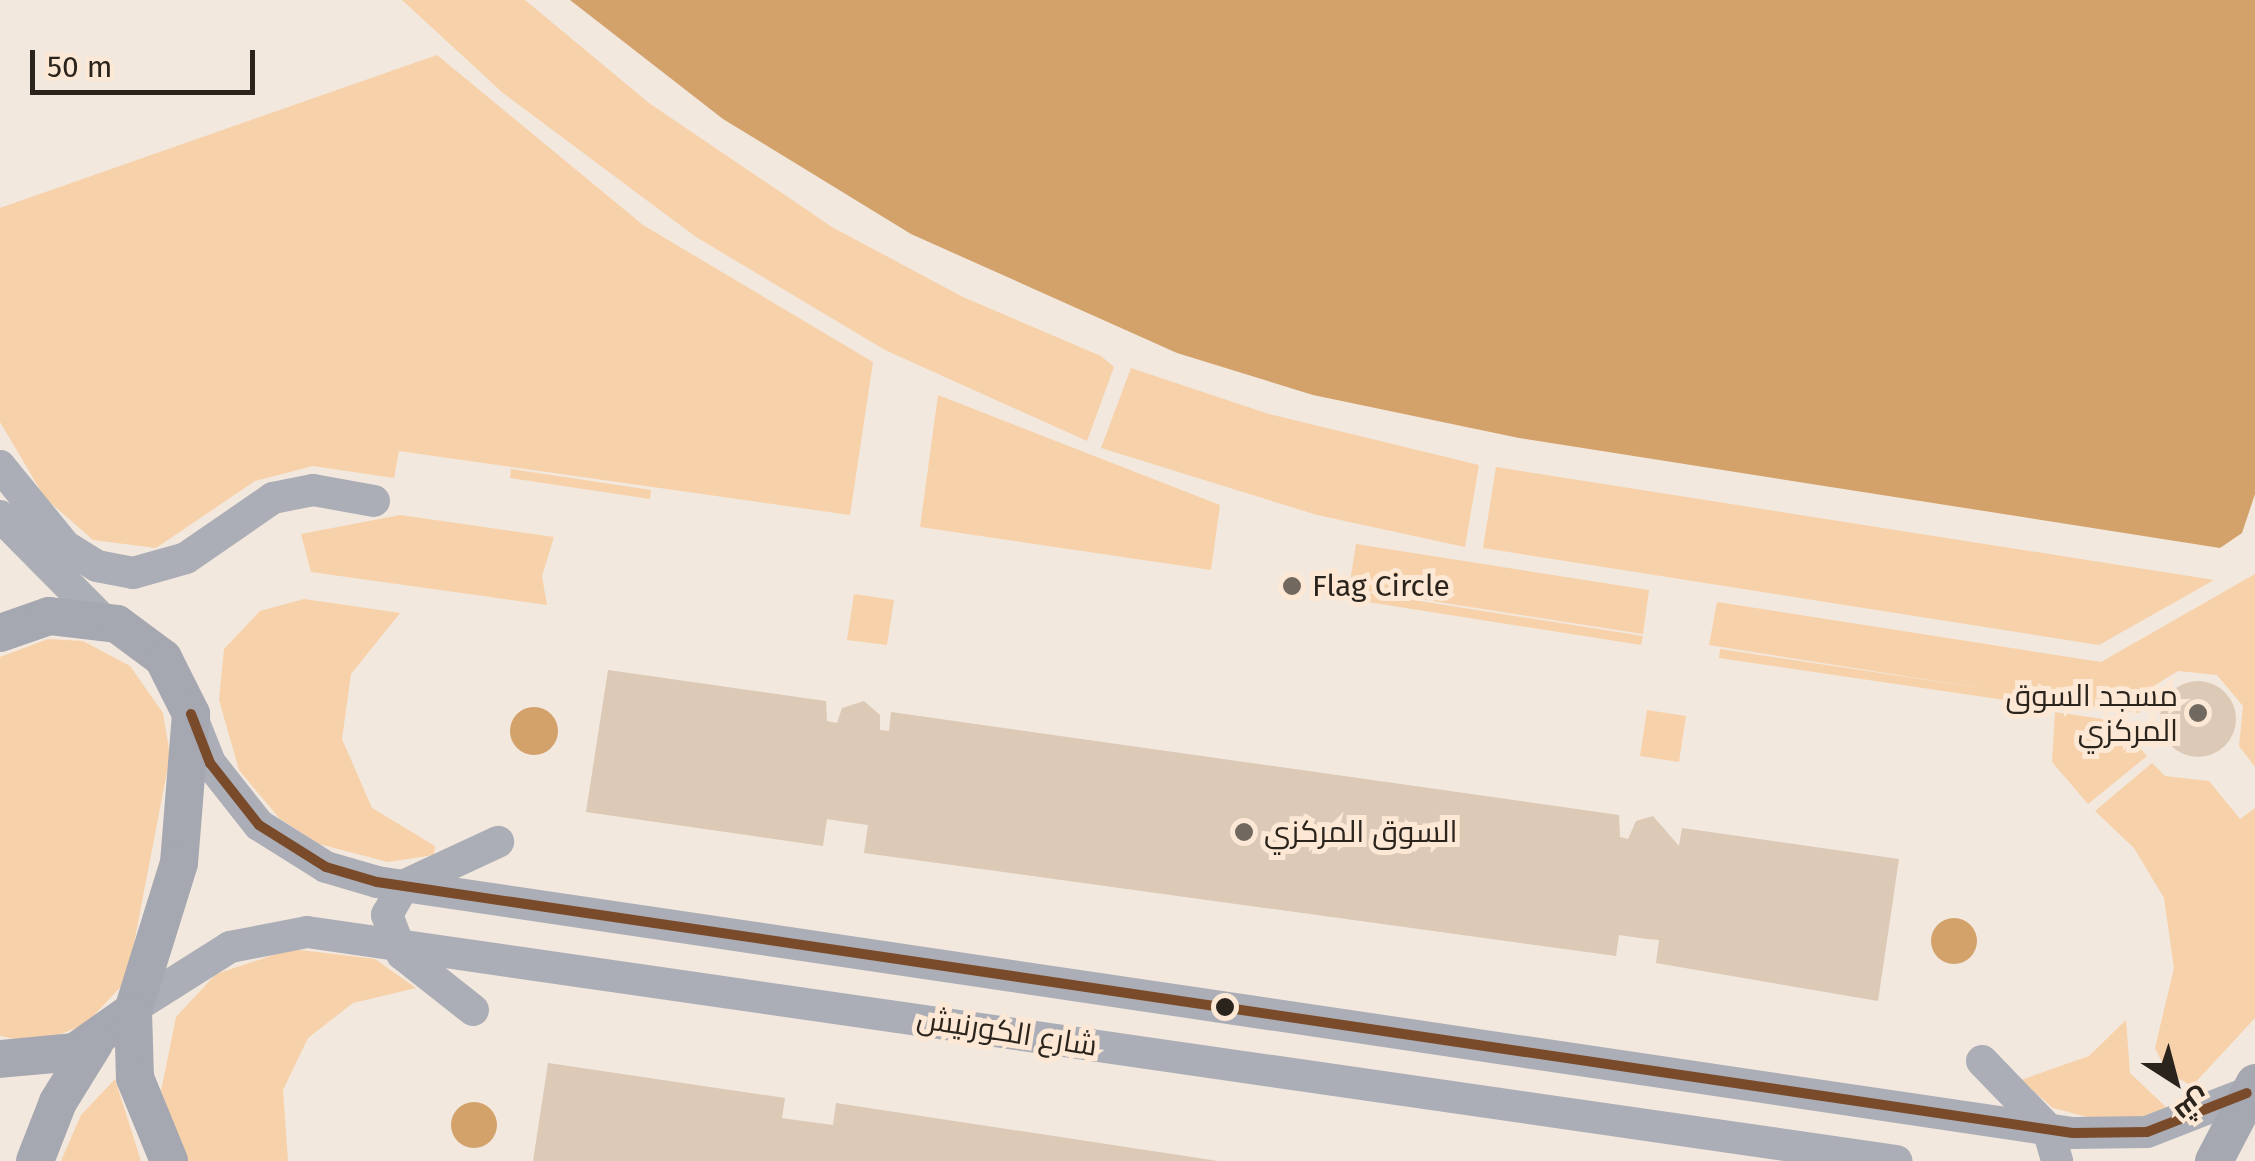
<!DOCTYPE html>
<html>
<head>
<meta charset="utf-8">
<style>
  body { margin:0 }
  #map { position:relative; width:2255px; height:1161px; overflow:hidden; background:#f3e8dd; font-family:"Fira Sans",Cairo,sans-serif }
  div>[style] { position:absolute }
  .green>* { inset:0; background:#f7d1aa }
  .water>* { inset:0; background:#d3a16a }
  .round { border-radius:50% }
  .building>* { inset:0; background:#dcc9b6 }
  .secondary>* { height:32px; margin:-16px; padding:0 16px; transform-origin:16px; border-radius:16px; background:#acaeb7 }
  .primary>* { height:38px; margin:-19px; padding:0 19px; transform-origin:19px; border-radius:19px; background:#a5a7b1 }
  .bus-1>* { height:10px; margin:-5px; padding:0 5px; transform-origin:5px; border-radius:5px; background:#7a4b2a }
  .dots>* { width:28px; height:28px; translate:-50% -50%; box-sizing:border-box; border:5px solid #fce8d4; border-radius:50% }
  span { translate:-50% -50%; white-space:nowrap; text-align:center; line-height:1.15; -webkit-text-stroke:10px #fce8d4; paint-order:stroke }
  .poi-label { font-size:30px; color:#2b241d }
  .left { translate:0 -50%; text-align:left }
  .right { translate:-100% -50%; text-align:right }
  .street-label { font-size:30px; color:#2b241d }
  .north { position:absolute; left:2125px; top:1031px; width:100px; height:100px; -webkit-text-stroke:8px #fce8d4; paint-order:stroke; rotate:144deg; font-size:28px; font-weight:700; line-height:40px; text-align:center; color:#2b241d }
  .north::after { content:''; display:block; margin:auto; width:35px; height:45px; background:#2b241d; clip-path:polygon(50% 0,100% 100%,50% 72%,0 100%) }
  .scale { position:absolute; left:30px; top:50px; width:225px; height:45px; box-sizing:border-box; border:5px solid #2b241d; border-top:0; padding-left:12px; font-size:30px; line-height:35px; white-space:nowrap; color:#2b241d; -webkit-text-stroke:8px #fce8d4; paint-order:stroke }
</style>
</head>
<body>
<div id="map">
  <div class="green">
    <div style="clip-path:polygon(402px 0,525px 0,649px 103px,832px 227px,963px 297px,1101px 356px,1114px 367px,1087px 441px,885px 350px,696px 237px,503px 93px)"></div>
    <div style="clip-path:polygon(437px 55px,643px 225px,873px 362px,850px 515px,399px 451px,394px 478px,313px 466px,255px 481px,156px 548px,93px 540px,45px 498px,0 422px,0 208px)"></div>
    <div style="clip-path:polygon(1131px 368px,1269px 414px,1479px 465px,1465px 547px,1317px 515px,1101px 448px)"></div>
    <div style="clip-path:polygon(938px 395px,1220px 505px,1211px 570px,920px 527px)"></div>
    <div style="clip-path:polygon(1496px 467px,2214px 580px,2099px 645px,1483px 548px)"></div>
    <div style="clip-path:polygon(511px 469px,651px 490px,650px 499px,510px 478px)"></div>
    <div style="clip-path:polygon(400px 515px,554px 537px,542px 576px,547px 605px,311px 572px,301px 534px)"></div>
    <div style="clip-path:polygon(1356px 544px,1649px 590px,1643px 634px,1349px 588px)"></div>
    <div style="clip-path:polygon(2255px 574px,2255px 767px,2239px 746px,2243px 706px,2217px 675px,2178px 671px,2141px 694px,2139px 713px,1709px 645px,1717px 602px,2101px 662px)"></div>
    <div style="clip-path:polygon(1356px 591px,1643px 636px,1641px 645px,1355px 600px)"></div>
    <div style="clip-path:polygon(854px 594px,894px 600px,887px 645px,847px 640px)"></div>
    <div style="clip-path:polygon(304px 599px,400px 613px,351px 674px,342px 739px,372px 808px,435px 846px,434px 855px,388px 862px,319px 844px,279px 818px,239px 770px,219px 700px,224px 649px,260px 611px)"></div>
    <div style="clip-path:polygon(48px 639px,83px 641px,130px 666px,163px 713px,170px 756px,127px 980px,86px 1024px,51px 1038px,16px 1039px,0 1036px,0 657px)"></div>
    <div style="clip-path:polygon(1720px 649px,2041px 697px,2039px 705px,1719px 658px)"></div>
    <div style="clip-path:polygon(1647px 710px,1686px 716px,1679px 762px,1640px 756px)"></div>
    <div style="clip-path:polygon(2055px 712px,2116px 721px,2147px 756px,2088px 804px,2052px 762px)"></div>
    <div style="clip-path:polygon(2152px 763px,2165px 776px,2209px 781px,2240px 819px,2255px 808px,2255px 1018px,2192px 1086px,2167px 1072px,2155px 1048px,2174px 968px,2164px 898px,2134px 848px,2095px 811px)"></div>
    <div style="clip-path:polygon(292px 949px,375px 959px,416px 988px,353px 1003px,308px 1038px,283px 1090px,288px 1161px,187px 1161px,161px 1091px,176px 1017px,216px 974px)"></div>
    <div style="clip-path:polygon(2126px 1020px,2130px 1073px,2167px 1108px,2146px 1118px,2091px 1118px,2053px 1108px,2021px 1080px,2089px 1056px)"></div>
    <div style="clip-path:polygon(115px 1079px,141px 1161px,61px 1161px,81px 1115px)"></div>
  </div>
  <div class="water">
    <div style="clip-path:polygon(570px 0,2255px 0,2255px 494px,2242px 533px,2220px 548px,1519px 438px,1313px 395px,1177px 353px,911px 234px,723px 119px)"></div>
    <div class="round" style="left:510px;top:707px;width:48px;height:48px"></div>
    <div class="round" style="left:1931px;top:918px;width:46px;height:46px"></div>
    <div class="round" style="left:451px;top:1102px;width:46px;height:46px"></div>
  </div>
  <div class="building">
    <div style="clip-path:polygon(608px 670px,826px 701px,827px 721px,837px 723px,842px 708px,864px 701px,880px 715px,880px 730px,889px 731px,891px 712px,1619px 815px,1620px 837px,1628px 839px,1636px 821px,1653px 816px,1679px 846px,1682px 828px,1899px 859px,1878px 1001px,1656px 963px,1659px 940px,1647px 939px,1619px 935px,1616px 956px,864px 853px,868px 825px,839px 821px,827px 819px,823px 846px,586px 812px)"></div>
    <div class="round" style="left:2160px;top:681px;width:76px;height:76px"></div>
    <div style="clip-path:polygon(548px 1063px,785px 1098px,782px 1118px,803px 1121px,833px 1125px,836px 1103px,1218px 1161px,533px 1161px)"></div>
  </div>
  <div class="secondary">
    <div style="left:0;top:466px;width:103px;rotate:50.9deg"></div>
    <div style="left:65px;top:546px;width:38px;rotate:32deg"></div>
    <div style="left:97px;top:566px;width:37px;rotate:11deg"></div>
    <div style="left:133px;top:573px;width:55px;rotate:-15.8deg"></div>
    <div style="left:186px;top:558px;width:106px;rotate:-34.6deg"></div>
    <div style="left:273px;top:498px;width:41px;rotate:-11.3deg"></div>
    <div style="left:313px;top:490px;width:62px;rotate:10.2deg"></div>
    <div style="left:0;top:516px;width:145px;rotate:45.3deg"></div>
    <div style="left:191px;top:715px;width:52px;rotate:68.4deg"></div>
    <div style="left:210px;top:763px;width:79px;rotate:51.7deg"></div>
    <div style="left:259px;top:825px;width:79px;rotate:32.1deg"></div>
    <div style="left:326px;top:867px;width:53px;rotate:16.4deg"></div>
    <div style="left:377px;top:882px;width:1714px;rotate:8.42deg"></div>
    <div style="left:2073px;top:1133px;width:74px;rotate:-0.8deg"></div>
    <div style="left:2147px;top:1132px;width:107px;rotate:-21.3deg"></div>
    <div style="left:135px;top:1007px;width:112px;rotate:-32.3deg"></div>
    <div style="left:230px;top:947px;width:78px;rotate:-11deg"></div>
    <div style="left:307px;top:932px;width:1606px;rotate:8.2deg"></div>
    <div style="left:473px;top:1010px;width:90px;rotate:-141.7deg"></div>
    <div style="left:402px;top:954px;width:42px;rotate:-111deg"></div>
    <div style="left:387px;top:915px;width:33px;rotate:-61deg"></div>
    <div style="left:403px;top:886px;width:105px;rotate:-24.9deg"></div>
    <div style="left:1982px;top:1061px;width:95px;rotate:45.9deg"></div>
    <div style="left:2048px;top:1129px;width:33px;rotate:74deg"></div>
  </div>
  <div class="primary">
    <div style="left:0;top:633px;width:52px;rotate:-19.1deg"></div>
    <div style="left:49px;top:616px;width:68px;rotate:6.7deg"></div>
    <div style="left:117px;top:624px;width:57px;rotate:36.5deg"></div>
    <div style="left:163px;top:658px;width:63px;rotate:63.4deg"></div>
    <div style="left:191px;top:714px;width:149px;rotate:94.6deg"></div>
    <div style="left:179px;top:863px;width:155px;rotate:107.3deg"></div>
    <div style="left:133px;top:1011px;width:71px;rotate:144.7deg"></div>
    <div style="left:75px;top:1052px;width:75px;rotate:174.7deg"></div>
    <div style="left:133px;top:1011px;width:67px;rotate:88.3deg"></div>
    <div style="left:135px;top:1078px;width:90px;rotate:67.7deg"></div>
    <div style="left:35px;top:1161px;width:63px;rotate:-68.7deg"></div>
    <div style="left:58px;top:1102px;width:70px;rotate:-58.3deg"></div>
    <div style="left:2214px;top:1161px;width:88px;rotate:-62.3deg"></div>
  </div>
  <div class="bus-1">
    <div style="left:191px;top:714px;width:53px;rotate:68.8deg"></div>
    <div style="left:210px;top:763px;width:79px;rotate:51.7deg"></div>
    <div style="left:259px;top:825px;width:79px;rotate:32.1deg"></div>
    <div style="left:326px;top:867px;width:53px;rotate:16.4deg"></div>
    <div style="left:377px;top:882px;width:1714px;rotate:8.42deg"></div>
    <div style="left:2073px;top:1133px;width:74px;rotate:-0.8deg"></div>
    <div style="left:2147px;top:1132px;width:107px;rotate:-21.3deg"></div>
  </div>
  <div class="dots">
    <div style="left:1292px;top:586px;background:#716960"></div>
    <div style="left:2198px;top:713px;background:#716960"></div>
    <div style="left:1244px;top:832px;background:#716960"></div>
    <div style="left:1225px;top:1007px;background:#2b241d"></div>
  </div>
  <div class="poi-label">
    <span class="left" style="left:1312px;top:586px">Flag Circle</span>
    <span class="right" style="left:2178px;top:713px">مسجد السوق<br>المركزي</span>
    <span class="left" style="left:1264px;top:832px">السوق المركزي</span>
  </div>
  <div class="street-label">
    <span style="left:1007px;top:1032px;rotate:9deg">شارع الكورنيش</span>
  </div>
  <div class="north">ش</div>
  <div class="scale">50 m</div>
</div>
</body>
</html>
